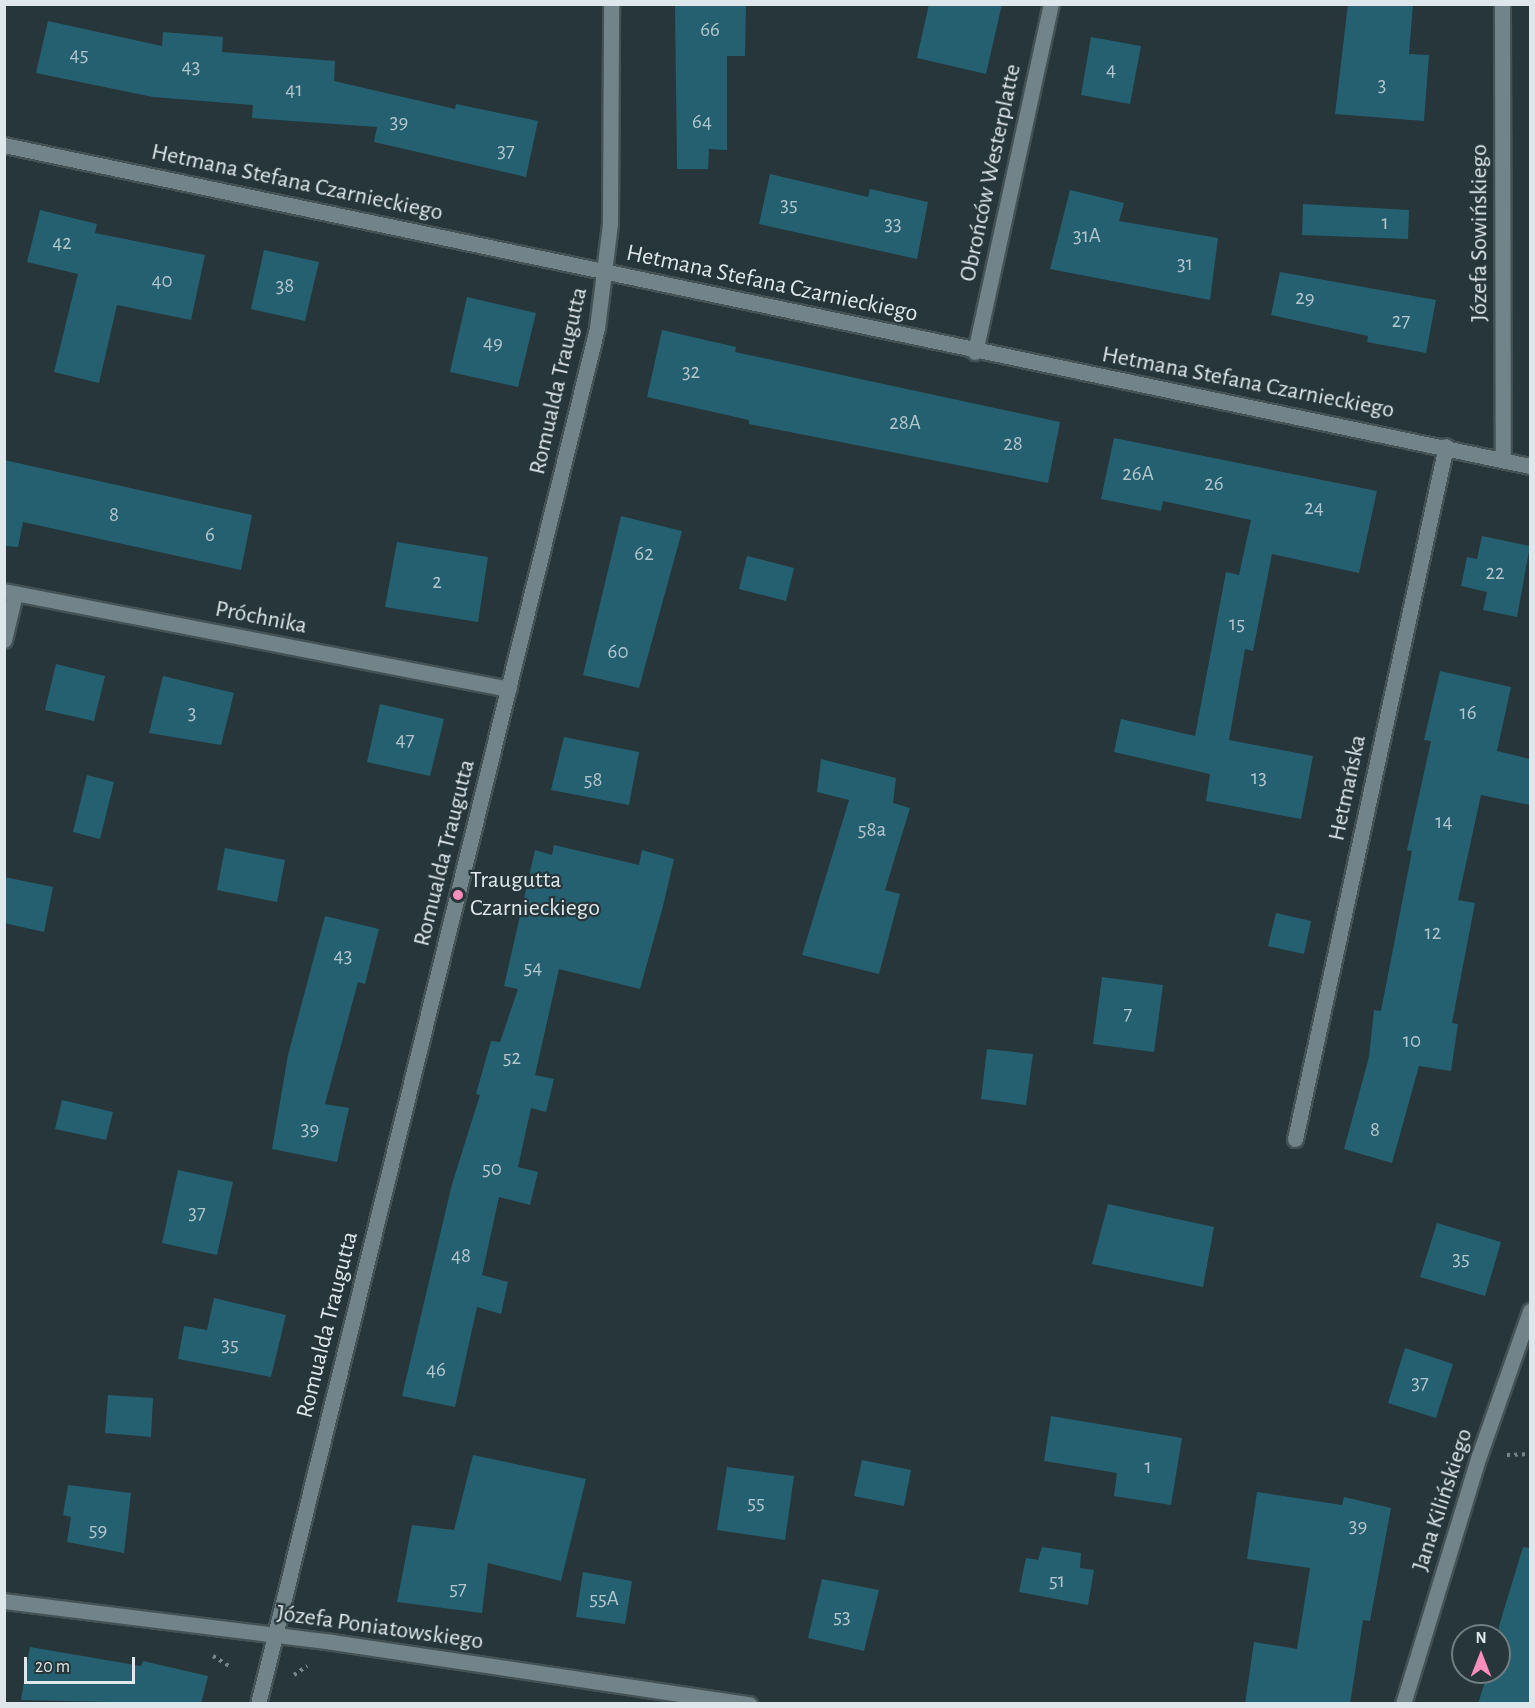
<!DOCTYPE html>
<html>
<head>
<meta charset="utf-8">
<style>
  body { margin:0 }
  #map { position:relative; width:1535px; height:1708px; overflow:hidden; background:#26363b; font-family:"Alegreya Sans",sans-serif }
  div>[style] { position:absolute }
  .building>* { inset:0; background:#256070 }
  .path>* { height:4px; margin-top:-2px; transform-origin:0; background:repeating-linear-gradient(90deg,#768387 0 3px,transparent 0 7.5px) }
  .roads { filter:drop-shadow(2px 0 #445256) drop-shadow(-2px 0 #445256) drop-shadow(0 2px #445256) drop-shadow(0 -2px #445256) }
  .street>* { height:15px; margin:-7.5px; padding:0 7.5px; transform-origin:7.5px; border-radius:7.5px; background:#72848a }
  .dots>* { width:16px; height:16px; translate:-50% -50%; box-sizing:border-box; border:3px solid #26363b; border-radius:50% }
  span { translate:-50% -50%; white-space:nowrap; text-align:center; line-height:1.15; -webkit-text-stroke:4.5px #26363b; paint-order:stroke }
  .number-label { font-size:21px; color:#b0c5cc }
  .number-label span { -webkit-text-stroke-width:0 }
  .street-label { font-size:24px; color:#dee7eb }
  .poi-label { font-size:24px; color:#dee7eb }
  .left { translate:0 -50%; text-align:left }
  .frame { position:absolute; inset:0; border:6px solid #dee7eb; pointer-events:none }
  .north { position:absolute; left:1451px; top:1624px; width:60px; height:60px; box-sizing:border-box; background:#26363b; border:2px solid #707d81; border-radius:50%; rotate:0deg; font-size:16px; font-weight:700; line-height:24px; text-align:center; color:#dee7eb }
  .north::after { content:''; display:block; margin:auto; width:21px; height:27px; background:#fe8ebe; clip-path:polygon(50% 0,100% 100%,50% 72%,0 100%) }
  .scale { position:absolute; left:24px; top:1657px; width:111px; height:27px; box-sizing:border-box; border:3px solid #dee7eb; border-top:0; padding-left:8px; font-size:18px; line-height:21px; white-space:nowrap; color:#dee7eb; -webkit-text-stroke:4px #26363b; paint-order:stroke }
</style>
</head>
<body>
<div id="map">
  <div class="building">
    <div style="clip-path:polygon(675px 4px,746px 4px,745px 56px,727px 56px,727px 150px,709px 149px,708px 169px,677px 169px)"></div>
    <div style="clip-path:polygon(929px 4px,1002px 4px,986px 74px,917px 58px)"></div>
    <div style="clip-path:polygon(1348px 4px,1413px 4px,1409px 54px,1429px 55px,1424px 121px,1335px 114px)"></div>
    <div style="clip-path:polygon(48px 21px,162px 46px,163px 32px,223px 37px,222px 52px,335px 61px,334px 81px,455px 109px,456px 104px,538px 121px,526px 177px,374px 142px,377px 127px,252px 118px,253px 105px,153px 97px,36px 73px)"></div>
    <div style="clip-path:polygon(1091px 37px,1141px 46px,1130px 104px,1081px 95px)"></div>
    <div style="clip-path:polygon(770px 174px,868px 197px,870px 189px,928px 202px,917px 259px,759px 224px)"></div>
    <div style="clip-path:polygon(1070px 190px,1124px 203px,1119px 221px,1218px 238px,1210px 300px,1050px 269px)"></div>
    <div style="clip-path:polygon(1303px 204px,1409px 210px,1408px 239px,1302px 235px)"></div>
    <div style="clip-path:polygon(40px 210px,97px 224px,95px 233px,205px 255px,191px 320px,117px 305px,99px 383px,54px 372px,78px 274px,27px 262px)"></div>
    <div style="clip-path:polygon(264px 250px,319px 262px,305px 321px,251px 309px)"></div>
    <div style="clip-path:polygon(1280px 272px,1436px 300px,1426px 353px,1367px 342px,1368px 336px,1271px 315px)"></div>
    <div style="clip-path:polygon(467px 297px,536px 313px,518px 387px,450px 372px)"></div>
    <div style="clip-path:polygon(662px 330px,736px 347px,735px 352px,1060px 422px,1048px 483px,749px 424px,749px 420px,647px 397px)"></div>
    <div style="clip-path:polygon(1114px 438px,1377px 491px,1359px 573px,1272px 554px,1253px 651px,1245px 649px,1229px 740px,1313px 756px,1301px 819px,1206px 801px,1210px 774px,1114px 752px,1121px 719px,1195px 736px,1226px 572px,1239px 575px,1251px 520px,1163px 501px,1161px 511px,1101px 499px)"></div>
    <div style="clip-path:polygon(4px 460px,252px 515px,241px 570px,23px 522px,18px 547px,4px 546px)"></div>
    <div style="clip-path:polygon(621px 516px,682px 531px,639px 688px,583px 675px)"></div>
    <div style="clip-path:polygon(1482px 536px,1530px 546px,1517px 617px,1483px 610px,1487px 592px,1461px 586px,1467px 557px,1477px 559px)"></div>
    <div style="clip-path:polygon(397px 542px,488px 557px,478px 622px,385px 607px)"></div>
    <div style="clip-path:polygon(747px 556px,794px 568px,786px 601px,739px 589px)"></div>
    <div style="clip-path:polygon(56px 664px,105px 676px,94px 721px,45px 710px)"></div>
    <div style="clip-path:polygon(1440px 671px,1511px 687px,1497px 751px,1530px 759px,1530px 805px,1481px 795px,1458px 900px,1475px 903px,1452px 1023px,1458px 1024px,1451px 1071px,1419px 1066px,1392px 1163px,1344px 1149px,1369px 1057px,1374px 1010px,1381px 1011px,1412px 851px,1407px 850px,1431px 741px,1424px 740px)"></div>
    <div style="clip-path:polygon(163px 676px,234px 693px,221px 745px,149px 733px)"></div>
    <div style="clip-path:polygon(380px 704px,444px 719px,430px 776px,367px 762px)"></div>
    <div style="clip-path:polygon(564px 737px,639px 752px,629px 805px,551px 790px)"></div>
    <div style="clip-path:polygon(821px 759px,896px 778px,893px 803px,910px 808px,885px 890px,900px 894px,879px 974px,802px 955px,849px 800px,817px 792px)"></div>
    <div style="clip-path:polygon(87px 775px,114px 782px,100px 839px,73px 832px)"></div>
    <div style="clip-path:polygon(554px 845px,639px 865px,642px 850px,674px 859px,663px 906px,640px 989px,559px 969px,535px 1075px,554px 1079px,546px 1112px,531px 1108px,518px 1167px,538px 1172px,530px 1205px,499px 1197px,482px 1275px,508px 1282px,501px 1314px,477px 1307px,455px 1407px,402px 1396px,452px 1184px,480px 1095px,476px 1094px,491px 1041px,500px 1042px,518px 989px,504px 986px,535px 850px,552px 855px)"></div>
    <div style="clip-path:polygon(225px 848px,285px 860px,277px 902px,217px 890px)"></div>
    <div style="clip-path:polygon(4px 877px,53px 887px,44px 932px,4px 923px)"></div>
    <div style="clip-path:polygon(1276px 913px,1311px 921px,1304px 954px,1268px 946px)"></div>
    <div style="clip-path:polygon(325px 916px,379px 929px,365px 984px,358px 982px,325px 1104px,349px 1108px,337px 1162px,272px 1149px,288px 1055px)"></div>
    <div style="clip-path:polygon(1102px 977px,1163px 985px,1154px 1052px,1093px 1044px)"></div>
    <div style="clip-path:polygon(987px 1049px,1033px 1054px,1026px 1105px,981px 1099px)"></div>
    <div style="clip-path:polygon(62px 1100px,113px 1112px,106px 1140px,55px 1129px)"></div>
    <div style="clip-path:polygon(178px 1170px,233px 1182px,217px 1255px,162px 1243px)"></div>
    <div style="clip-path:polygon(1108px 1204px,1214px 1227px,1203px 1287px,1092px 1264px)"></div>
    <div style="clip-path:polygon(1437px 1223px,1501px 1242px,1485px 1296px,1420px 1277px)"></div>
    <div style="clip-path:polygon(214px 1298px,286px 1315px,271px 1377px,178px 1359px,184px 1326px,207px 1330px)"></div>
    <div style="clip-path:polygon(1405px 1348px,1453px 1364px,1436px 1418px,1388px 1403px)"></div>
    <div style="clip-path:polygon(108px 1395px,153px 1398px,151px 1437px,105px 1433px)"></div>
    <div style="clip-path:polygon(1051px 1416px,1182px 1438px,1171px 1505px,1114px 1496px,1117px 1473px,1044px 1461px)"></div>
    <div style="clip-path:polygon(473px 1455px,586px 1479px,561px 1581px,488px 1563px,482px 1613px,397px 1602px,412px 1525px,454px 1530px)"></div>
    <div style="clip-path:polygon(862px 1460px,911px 1470px,904px 1506px,854px 1496px)"></div>
    <div style="clip-path:polygon(727px 1467px,794px 1476px,785px 1540px,717px 1530px)"></div>
    <div style="clip-path:polygon(68px 1485px,131px 1493px,124px 1553px,67px 1542px,71px 1517px,63px 1515px)"></div>
    <div style="clip-path:polygon(1257px 1492px,1342px 1505px,1344px 1497px,1391px 1508px,1370px 1621px,1363px 1620px,1350px 1704px,1245px 1704px,1254px 1642px,1297px 1649px,1310px 1568px,1247px 1559px)"></div>
    <div style="clip-path:polygon(1042px 1547px,1081px 1553px,1080px 1568px,1094px 1570px,1088px 1605px,1019px 1592px,1026px 1558px,1038px 1560px)"></div>
    <div style="clip-path:polygon(1523px 1547px,1530px 1548px,1530px 1704px,1478px 1704px,1488px 1672px,1499px 1672px,1499px 1626px)"></div>
    <div style="clip-path:polygon(583px 1572px,632px 1581px,625px 1624px,576px 1617px)"></div>
    <div style="clip-path:polygon(822px 1579px,879px 1590px,864px 1651px,808px 1638px)"></div>
    <div style="clip-path:polygon(30px 1647px,141px 1666px,143px 1661px,208px 1676px,201px 1704px,21px 1700px)"></div>
  </div>
  <div class="path">
    <div style="left:1507px;top:1455px;width:23px;rotate:-2deg"></div>
    <div style="left:213px;top:1656px;width:22px;rotate:32deg"></div>
    <div style="left:294px;top:1675px;width:16px;rotate:-35deg"></div>
  </div>
  <div class="roads">
    <div class="street">
      <div style="left:1502px;top:4px;width:456px;rotate:89.9deg"></div>
      <div style="left:4px;top:145px;width:1559px;rotate:11.88deg"></div>
      <div style="left:975px;top:352px;width:356px;rotate:-77.7deg"></div>
      <div style="left:4px;top:591px;width:514px;rotate:10.98deg"></div>
      <div style="left:4px;top:640px;width:47px;rotate:-76.6deg"></div>
      <div style="left:1295px;top:1139px;width:709px;rotate:-77.71deg"></div>
      <div style="left:4px;top:1601px;width:331px;rotate:7.1deg"></div>
      <div style="left:332px;top:1642px;width:422px;rotate:8.5deg"></div>
      <div style="left:258px;top:1704px;width:1417px;rotate:-76.16deg"></div>
      <div style="left:597px;top:328px;width:106px;rotate:-82.9deg"></div>
      <div style="left:610px;top:223px;width:219px;rotate:-89.7deg"></div>
      <div style="left:1403px;top:1704px;width:259px;rotate:-73deg"></div>
      <div style="left:1479px;top:1456px;width:154px;rotate:-70.6deg"></div>
    </div>
  </div>
  <div class="dots">
    <div style="left:458px;top:895px;background:#fe8ebe"></div>
  </div>
  <div class="number-label">
    <span style="left:710px;top:30px">66</span>
    <span style="left:79px;top:55px">45</span>
    <span style="left:191px;top:67px">43</span>
    <span style="left:1111px;top:70px">4</span>
    <span style="left:1382px;top:85px">3</span>
    <span style="left:294px;top:90px">41</span>
    <span style="left:399px;top:122px">39</span>
    <span style="left:702px;top:122px">64</span>
    <span style="left:506px;top:151px">37</span>
    <span style="left:789px;top:205px">35</span>
    <span style="left:1385px;top:223px">1</span>
    <span style="left:893px;top:224px">33</span>
    <span style="left:1087px;top:236px">31A</span>
    <span style="left:62px;top:243px">42</span>
    <span style="left:1185px;top:264px">31</span>
    <span style="left:162px;top:281px">40</span>
    <span style="left:285px;top:286px">38</span>
    <span style="left:1305px;top:298px">29</span>
    <span style="left:1401px;top:321px">27</span>
    <span style="left:493px;top:343px">49</span>
    <span style="left:691px;top:372px">32</span>
    <span style="left:905px;top:423px">28A</span>
    <span style="left:1013px;top:444px">28</span>
    <span style="left:1138px;top:474px">26A</span>
    <span style="left:1214px;top:484px">26</span>
    <span style="left:1314px;top:508px">24</span>
    <span style="left:114px;top:515px">8</span>
    <span style="left:210px;top:535px">6</span>
    <span style="left:644px;top:554px">62</span>
    <span style="left:1495px;top:573px">22</span>
    <span style="left:437px;top:582px">2</span>
    <span style="left:1237px;top:624px">15</span>
    <span style="left:618px;top:652px">60</span>
    <span style="left:192px;top:713px">3</span>
    <span style="left:1468px;top:713px">16</span>
    <span style="left:405px;top:740px">47</span>
    <span style="left:1259px;top:778px">13</span>
    <span style="left:593px;top:780px">58</span>
    <span style="left:1444px;top:822px">14</span>
    <span style="left:872px;top:830px">58a</span>
    <span style="left:1433px;top:933px">12</span>
    <span style="left:343px;top:956px">43</span>
    <span style="left:533px;top:968px">54</span>
    <span style="left:1128px;top:1014px">7</span>
    <span style="left:1412px;top:1041px">10</span>
    <span style="left:512px;top:1058px">52</span>
    <span style="left:310px;top:1129px">39</span>
    <span style="left:1375px;top:1130px">8</span>
    <span style="left:492px;top:1169px">50</span>
    <span style="left:197px;top:1213px">37</span>
    <span style="left:461px;top:1256px">48</span>
    <span style="left:1461px;top:1259px">35</span>
    <span style="left:230px;top:1345px">35</span>
    <span style="left:436px;top:1370px">46</span>
    <span style="left:1420px;top:1383px">37</span>
    <span style="left:1148px;top:1467px">1</span>
    <span style="left:756px;top:1503px">55</span>
    <span style="left:1358px;top:1526px">39</span>
    <span style="left:98px;top:1530px">59</span>
    <span style="left:1057px;top:1581px">51</span>
    <span style="left:458px;top:1589px">57</span>
    <span style="left:604px;top:1599px">55A</span>
    <span style="left:842px;top:1617px">53</span>
  </div>
  <div class="street-label">
    <span style="left:991px;top:173px;rotate:-78deg">Obrońców Westerplatte</span>
    <span style="left:297px;top:183px;rotate:12deg">Hetmana Stefana Czarnieckiego</span>
    <span style="left:1480px;top:233px;rotate:-90deg">Józefa Sowińskiego</span>
    <span style="left:772px;top:284px;rotate:12deg">Hetmana Stefana Czarnieckiego</span>
    <span style="left:559px;top:381px;rotate:-77deg">Romualda Traugutta</span>
    <span style="left:1248px;top:383px;rotate:11deg">Hetmana Stefana Czarnieckiego</span>
    <span style="left:261px;top:618px;rotate:11deg">Próchnika</span>
    <span style="left:1348px;top:788px;rotate:-78deg">Hetmańska</span>
    <span style="left:445px;top:853px;rotate:-76deg">Romualda Traugutta</span>
    <span style="left:328px;top:1325px;rotate:-76deg">Romualda Traugutta</span>
    <span style="left:1443px;top:1500px;rotate:-72deg">Jana Kilińskiego</span>
    <span style="left:380px;top:1628px;rotate:8deg">Józefa Poniatowskiego</span>
  </div>
  <div class="poi-label">
    <span class="left" style="left:470px;top:895px">Traugutta<br>Czarnieckiego</span>
  </div>
  <div class="frame"></div>
  <div class="north">N</div>
  <div class="scale">20 m</div>
</div>
</body>
</html>
